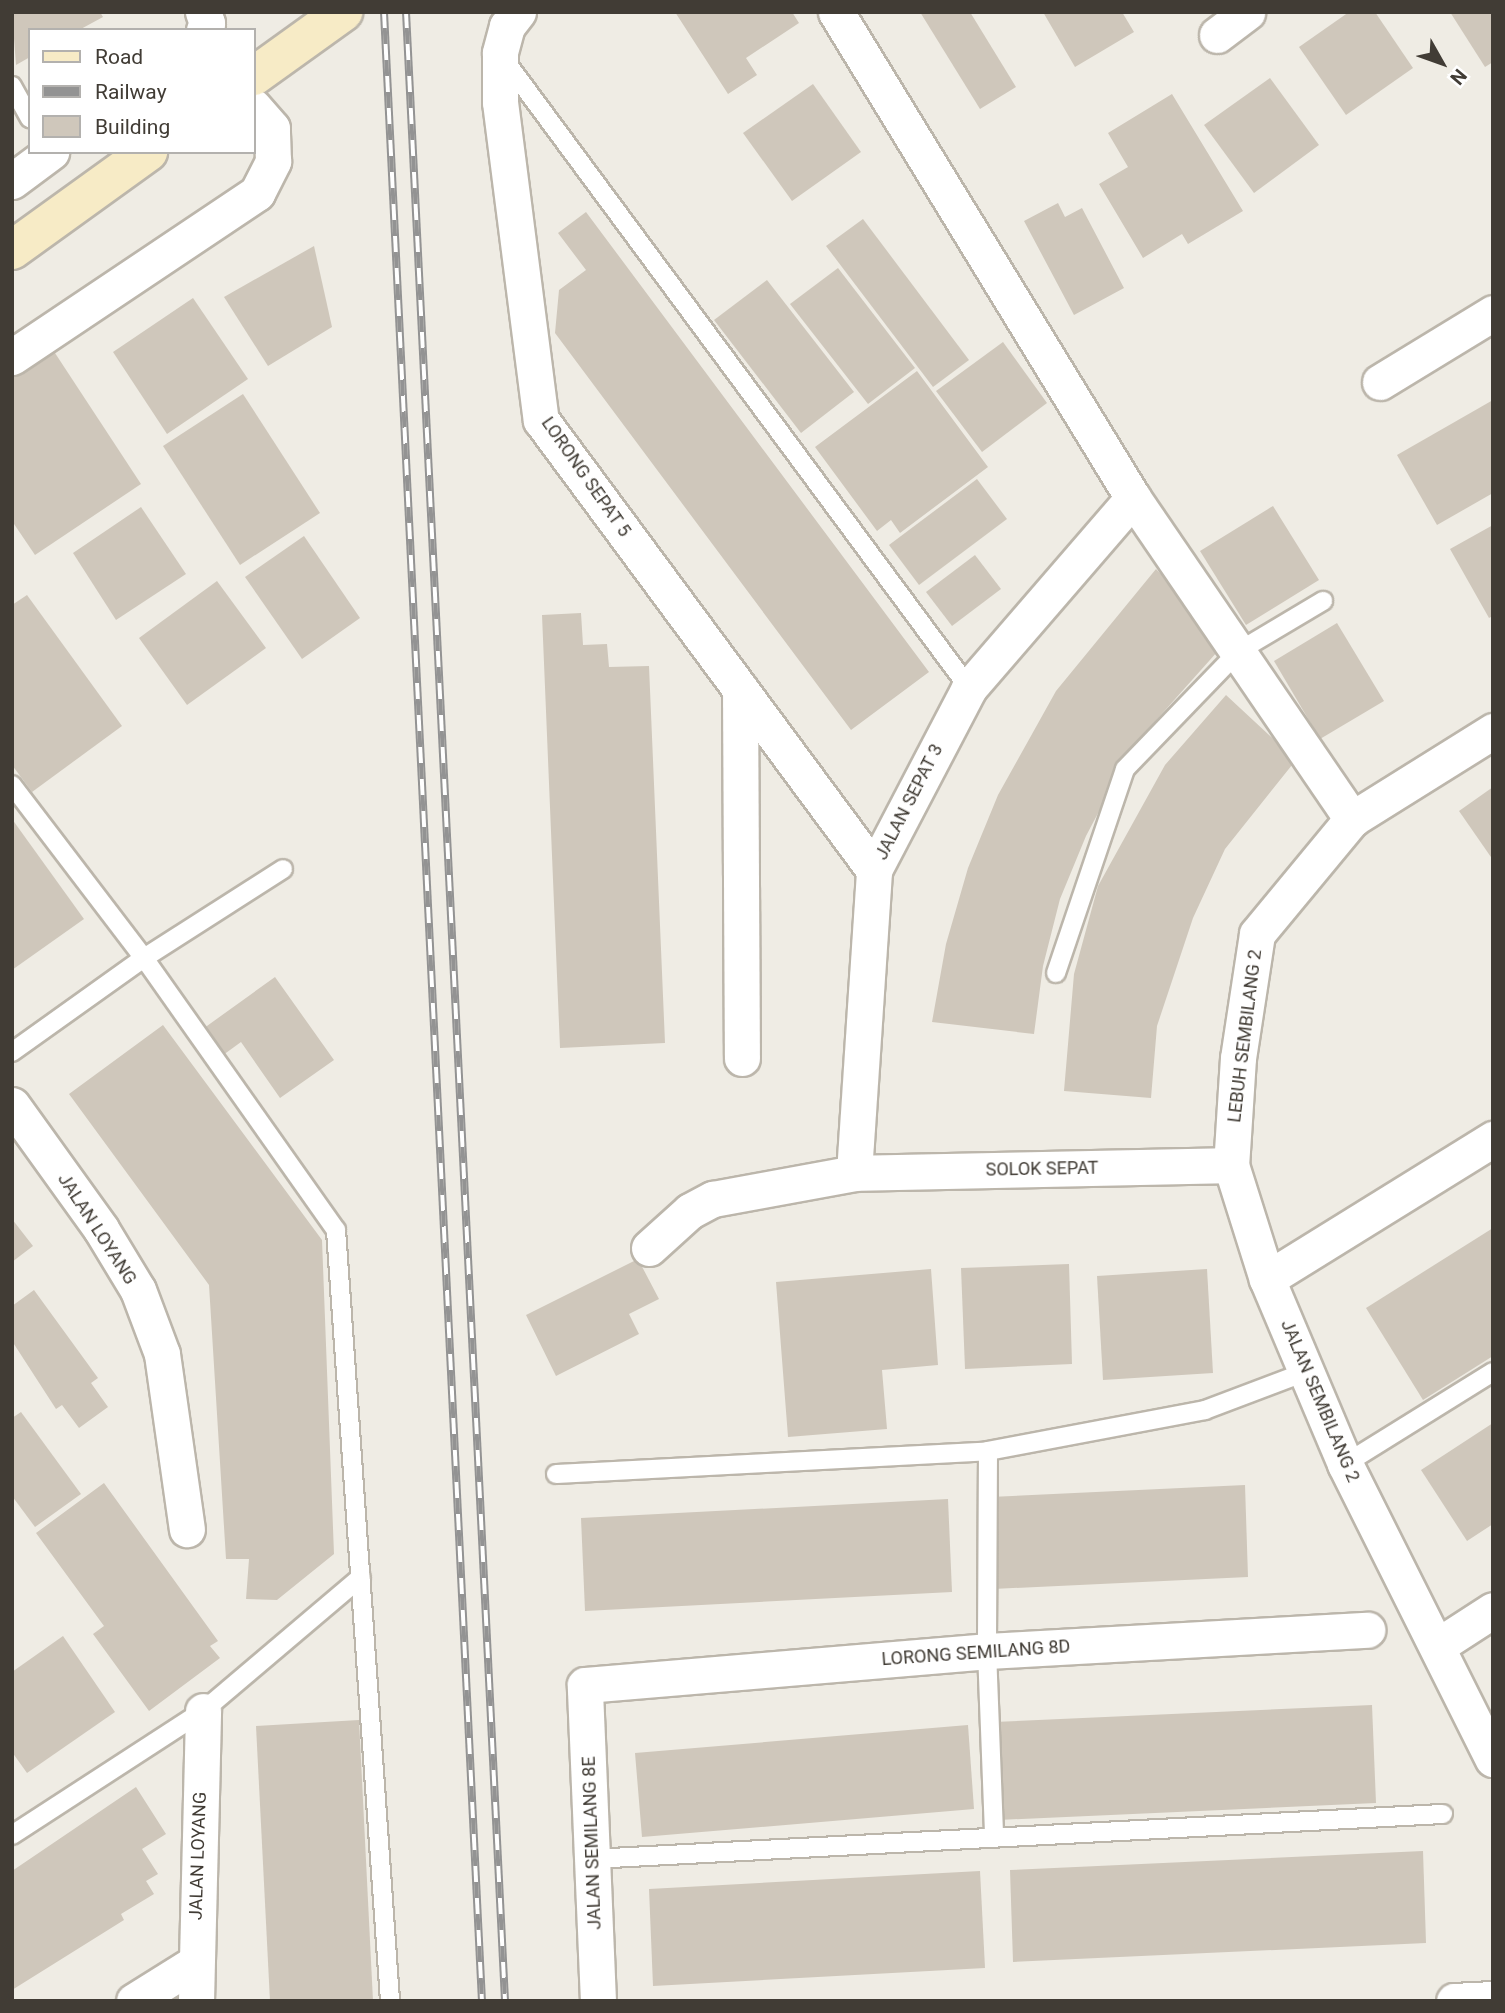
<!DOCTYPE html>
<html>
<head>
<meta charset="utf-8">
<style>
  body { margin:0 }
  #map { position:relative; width:1505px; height:2013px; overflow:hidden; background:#efece4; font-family:Roboto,sans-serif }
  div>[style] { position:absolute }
  .building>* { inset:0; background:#cfc7bb }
  .roads { filter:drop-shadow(2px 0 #bcb6ab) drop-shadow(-2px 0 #bcb6ab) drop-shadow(0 2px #bcb6ab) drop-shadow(0 -2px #bcb6ab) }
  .lane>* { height:18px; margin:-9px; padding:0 9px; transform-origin:9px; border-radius:9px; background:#fff }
  .street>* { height:35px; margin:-17.5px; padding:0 17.5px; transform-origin:17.5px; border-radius:17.5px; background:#fff }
  .secondary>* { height:38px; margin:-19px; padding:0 19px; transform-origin:19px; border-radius:19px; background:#f7ebc6 }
  .rail>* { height:8px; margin-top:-4px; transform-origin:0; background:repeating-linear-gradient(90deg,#fff 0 16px,#939393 0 32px); box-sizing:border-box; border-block:2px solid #939393 }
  span { translate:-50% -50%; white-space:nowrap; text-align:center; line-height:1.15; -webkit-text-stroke:5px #fff; paint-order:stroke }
  .street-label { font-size:18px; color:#413c35 }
  .frame { position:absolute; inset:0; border:14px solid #413c35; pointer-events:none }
  .legend { position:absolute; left:28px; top:28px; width:228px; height:126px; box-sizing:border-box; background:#fff; border:2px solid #b3b1ae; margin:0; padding:9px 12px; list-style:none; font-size:21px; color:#413c35 }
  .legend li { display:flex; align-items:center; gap:14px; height:35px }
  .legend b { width:35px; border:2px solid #b3b1ae }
  .north { position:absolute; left:1407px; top:28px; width:70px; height:70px; -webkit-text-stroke:5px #fff; paint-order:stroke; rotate:130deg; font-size:19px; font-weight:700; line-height:28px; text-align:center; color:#413c35 }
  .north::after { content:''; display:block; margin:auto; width:24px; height:32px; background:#413c35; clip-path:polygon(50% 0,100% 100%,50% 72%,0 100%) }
</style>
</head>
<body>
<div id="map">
  <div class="building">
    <div style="clip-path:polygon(12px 12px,100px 12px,103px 17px,79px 30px,30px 30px,30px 57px,16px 65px)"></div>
    <div style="clip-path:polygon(675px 12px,792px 12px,799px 23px,746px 58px,757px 75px,728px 94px)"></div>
    <div style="clip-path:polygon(920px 12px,970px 12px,1016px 87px,980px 109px)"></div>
    <div style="clip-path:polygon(1043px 12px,1122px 12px,1134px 32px,1075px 67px)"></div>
    <div style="clip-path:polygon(1349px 12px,1375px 12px,1413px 68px,1346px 115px,1299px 47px)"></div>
    <div style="clip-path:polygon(1450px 12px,1493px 12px,1493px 62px,1485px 67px)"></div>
    <div style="clip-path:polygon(1270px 78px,1319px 145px,1254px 193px,1204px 125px)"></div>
    <div style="clip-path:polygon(813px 84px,861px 152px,792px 201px,743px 133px)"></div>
    <div style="clip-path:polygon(1172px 94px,1243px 211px,1188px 244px,1182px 234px,1143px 258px,1099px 184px,1128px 167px,1108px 133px)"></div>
    <div style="clip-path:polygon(1058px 203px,1065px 217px,1082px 208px,1124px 288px,1074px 315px,1024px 221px)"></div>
    <div style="clip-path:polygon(586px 212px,929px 672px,851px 730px,555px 333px,559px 290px,586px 270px,558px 233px)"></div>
    <div style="clip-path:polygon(863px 219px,969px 360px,933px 387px,826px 246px)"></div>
    <div style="clip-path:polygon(314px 246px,332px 327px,268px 366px,224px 297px)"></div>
    <div style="clip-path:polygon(838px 268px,915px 368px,868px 404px,790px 304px)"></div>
    <div style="clip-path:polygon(767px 280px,854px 392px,801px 433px,714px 320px)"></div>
    <div style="clip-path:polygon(193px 298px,248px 379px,167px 434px,113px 352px)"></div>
    <div style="clip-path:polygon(1003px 342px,1047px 403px,982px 452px,936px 391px)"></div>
    <div style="clip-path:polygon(53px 350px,141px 484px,35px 555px,12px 521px,12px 377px)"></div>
    <div style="clip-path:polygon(917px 371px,988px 467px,900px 533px,891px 520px,877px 531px,815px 447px)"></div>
    <div style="clip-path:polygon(243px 394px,320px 513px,240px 565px,163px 446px)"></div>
    <div style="clip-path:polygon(1493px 400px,1493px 493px,1437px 525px,1397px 455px)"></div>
    <div style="clip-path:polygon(977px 479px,1007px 519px,919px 585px,889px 545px)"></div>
    <div style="clip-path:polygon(1273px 506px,1319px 580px,1246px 625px,1200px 551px)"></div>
    <div style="clip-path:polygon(141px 507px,186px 574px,116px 620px,73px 553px)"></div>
    <div style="clip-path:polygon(1493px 525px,1493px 616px,1489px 618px,1450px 549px)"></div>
    <div style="clip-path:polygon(304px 536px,360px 618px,302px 659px,245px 577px)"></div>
    <div style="clip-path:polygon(975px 555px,1001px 589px,952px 626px,926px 592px)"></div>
    <div style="clip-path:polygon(1156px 569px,1226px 642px,1134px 745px,1086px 836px,1060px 899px,1043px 966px,1034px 1034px,932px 1022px,946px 944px,968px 868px,998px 795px,1056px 691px)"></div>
    <div style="clip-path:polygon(217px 581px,266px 648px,187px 705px,139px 638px)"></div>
    <div style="clip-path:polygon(27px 595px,122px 726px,32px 792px,12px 765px,12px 605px)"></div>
    <div style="clip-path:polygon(581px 613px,583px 645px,607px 644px,609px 667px,649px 666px,665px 1043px,560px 1048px,542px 615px)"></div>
    <div style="clip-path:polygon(1337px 623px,1384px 701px,1320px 739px,1274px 661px)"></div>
    <div style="clip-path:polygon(1226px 695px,1296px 760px,1225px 849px,1193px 918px,1157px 1026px,1151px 1098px,1064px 1091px,1074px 974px,1098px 886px,1165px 765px)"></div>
    <div style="clip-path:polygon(1493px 787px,1493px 860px,1459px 811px)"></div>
    <div style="clip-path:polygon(12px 819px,84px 919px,12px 970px)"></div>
    <div style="clip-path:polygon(275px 977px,334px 1060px,280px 1098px,241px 1042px,219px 1058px,200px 1031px)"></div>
    <div style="clip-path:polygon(163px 1025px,322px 1240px,334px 1554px,277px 1600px,246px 1599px,249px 1559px,226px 1559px,209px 1285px,69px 1094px)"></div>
    <div style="clip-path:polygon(12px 1219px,33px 1246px,12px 1262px)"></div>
    <div style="clip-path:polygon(1493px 1228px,1493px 1356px,1423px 1400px,1366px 1308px)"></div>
    <div style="clip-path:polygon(638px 1259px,659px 1299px,629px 1314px,639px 1334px,556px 1376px,526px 1315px)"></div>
    <div style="clip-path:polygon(1069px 1264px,1072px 1364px,965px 1369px,961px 1268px)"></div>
    <div style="clip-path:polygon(931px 1269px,938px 1365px,882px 1370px,887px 1429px,788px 1437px,776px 1282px)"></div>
    <div style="clip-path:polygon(1207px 1269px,1213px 1373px,1103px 1380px,1097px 1276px)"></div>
    <div style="clip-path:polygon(34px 1290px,98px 1378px,91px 1383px,108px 1407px,79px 1428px,62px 1405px,56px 1409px,12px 1341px,12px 1306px)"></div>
    <div style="clip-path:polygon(21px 1412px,81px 1494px,35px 1527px,12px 1496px,12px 1418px)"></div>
    <div style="clip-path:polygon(1493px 1423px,1493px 1524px,1467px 1541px,1421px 1470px)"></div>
    <div style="clip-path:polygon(104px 1483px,218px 1641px,210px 1646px,220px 1658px,149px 1711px,93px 1634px,104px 1626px,36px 1533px)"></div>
    <div style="clip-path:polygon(1245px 1485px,1248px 1577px,993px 1589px,990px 1497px)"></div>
    <div style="clip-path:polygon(948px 1499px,952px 1592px,585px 1611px,581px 1518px)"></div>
    <div style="clip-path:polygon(63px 1636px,115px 1712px,27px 1773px,12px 1752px,12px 1672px)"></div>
    <div style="clip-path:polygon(1372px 1705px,1376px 1803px,998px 1820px,994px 1722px)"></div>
    <div style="clip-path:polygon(359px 1720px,373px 2001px,270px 2001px,256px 1726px)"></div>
    <div style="clip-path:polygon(968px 1725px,974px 1809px,642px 1837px,635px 1753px)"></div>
    <div style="clip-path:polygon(136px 1787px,166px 1834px,142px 1849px,158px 1874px,146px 1881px,154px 1894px,121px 1914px,124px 1920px,12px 1990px,12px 1871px)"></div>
    <div style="clip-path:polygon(1423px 1851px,1426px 1943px,1013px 1962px,1010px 1870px)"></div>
    <div style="clip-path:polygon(980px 1871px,985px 1968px,653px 1986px,649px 1889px)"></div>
  </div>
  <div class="roads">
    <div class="lane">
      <div style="left:503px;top:58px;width:784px;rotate:53.51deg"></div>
      <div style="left:12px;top:86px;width:37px;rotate:61deg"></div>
      <div style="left:12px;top:785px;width:218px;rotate:52.7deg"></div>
      <div style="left:144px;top:958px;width:333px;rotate:54.8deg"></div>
      <div style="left:336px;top:1230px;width:773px;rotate:85.99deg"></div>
      <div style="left:1056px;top:973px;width:215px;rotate:-71.3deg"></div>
      <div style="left:1125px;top:769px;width:164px;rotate:-46deg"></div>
      <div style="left:1239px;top:651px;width:98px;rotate:-30.8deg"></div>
      <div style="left:12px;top:1052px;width:162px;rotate:-35.5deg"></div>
      <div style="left:144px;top:958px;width:165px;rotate:-32.6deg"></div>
      <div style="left:988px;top:1451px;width:200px;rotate:90.3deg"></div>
      <div style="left:987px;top:1651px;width:184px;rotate:87.8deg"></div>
      <div style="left:1345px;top:1464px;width:174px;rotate:-31.9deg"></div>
      <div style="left:556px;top:1474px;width:433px;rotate:-3deg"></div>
      <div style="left:988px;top:1451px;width:221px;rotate:-10.7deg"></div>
      <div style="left:1205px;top:1410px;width:110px;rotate:-20.7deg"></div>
      <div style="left:12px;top:1835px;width:228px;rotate:-33deg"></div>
      <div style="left:203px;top:1711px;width:207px;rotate:-40.3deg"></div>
      <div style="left:592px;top:1859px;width:852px;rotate:-3.03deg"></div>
    </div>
    <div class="street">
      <div style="left:203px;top:12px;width:12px;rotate:70deg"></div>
      <div style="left:207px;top:23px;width:8px;rotate:113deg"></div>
      <div style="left:518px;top:12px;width:18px;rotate:128deg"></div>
      <div style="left:507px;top:26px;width:28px;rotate:105deg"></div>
      <div style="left:500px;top:53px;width:49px;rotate:90deg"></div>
      <div style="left:500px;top:102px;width:321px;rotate:82.7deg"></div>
      <div style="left:541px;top:420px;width:560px;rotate:53.5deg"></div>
      <div style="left:836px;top:12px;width:570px;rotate:58.57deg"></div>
      <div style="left:1133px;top:498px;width:389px;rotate:55.7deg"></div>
      <div style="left:1217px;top:35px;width:38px;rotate:-37deg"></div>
      <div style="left:12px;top:181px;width:49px;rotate:-36.6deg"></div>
      <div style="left:12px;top:357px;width:295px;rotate:-33.8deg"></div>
      <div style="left:257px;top:193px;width:36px;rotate:-63deg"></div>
      <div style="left:273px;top:161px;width:33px;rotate:-92deg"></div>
      <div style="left:272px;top:128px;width:28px;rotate:-131deg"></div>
      <div style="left:1380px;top:382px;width:132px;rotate:-31.4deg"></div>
      <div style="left:740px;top:689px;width:369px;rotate:89.7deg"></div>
      <div style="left:1493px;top:731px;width:166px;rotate:148deg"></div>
      <div style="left:1352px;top:819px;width:149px;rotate:129.6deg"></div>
      <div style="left:1257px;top:934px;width:125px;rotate:98.7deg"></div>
      <div style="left:1238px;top:1058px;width:107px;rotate:93.7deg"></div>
      <div style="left:1231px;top:1165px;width:120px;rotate:72.5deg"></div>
      <div style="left:1267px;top:1279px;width:201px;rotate:67.1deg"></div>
      <div style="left:1345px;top:1464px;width:330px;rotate:63.4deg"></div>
      <div style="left:12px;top:1105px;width:153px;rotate:54.3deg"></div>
      <div style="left:101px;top:1229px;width:71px;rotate:58.8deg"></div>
      <div style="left:138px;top:1290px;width:68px;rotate:69.4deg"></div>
      <div style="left:162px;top:1354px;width:177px;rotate:81.9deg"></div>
      <div style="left:854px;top:1173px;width:304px;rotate:-86.2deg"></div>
      <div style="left:874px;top:870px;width:205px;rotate:-62.4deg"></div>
      <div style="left:969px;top:688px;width:251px;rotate:-49.2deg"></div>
      <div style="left:649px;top:1248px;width:55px;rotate:-42.1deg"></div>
      <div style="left:690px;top:1211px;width:26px;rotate:-28deg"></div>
      <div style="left:713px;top:1199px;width:143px;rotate:-10.4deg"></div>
      <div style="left:854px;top:1173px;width:377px;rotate:-1.2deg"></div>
      <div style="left:1267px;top:1279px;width:266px;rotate:-31.8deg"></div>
      <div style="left:1439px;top:1645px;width:64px;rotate:-32.9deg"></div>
      <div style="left:134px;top:2001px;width:72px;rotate:-31.9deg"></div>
      <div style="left:196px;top:2001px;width:290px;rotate:-88.6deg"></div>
      <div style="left:598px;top:2001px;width:316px;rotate:-92.4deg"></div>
      <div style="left:585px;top:1685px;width:403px;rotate:-4.8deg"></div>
      <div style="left:987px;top:1651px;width:381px;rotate:-3.2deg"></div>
      <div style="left:1454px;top:2001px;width:39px;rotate:-3deg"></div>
    </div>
    <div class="secondary">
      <div style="left:254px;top:76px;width:110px;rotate:-35.7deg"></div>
      <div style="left:12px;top:250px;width:168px;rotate:-35.8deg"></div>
    </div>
  </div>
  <div class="rail">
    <div style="left:384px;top:12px;width:1991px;rotate:87.18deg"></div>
    <div style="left:406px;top:12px;width:1991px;rotate:87.15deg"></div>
  </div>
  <div class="street-label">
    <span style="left:586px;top:477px;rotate:55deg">LORONG SEPAT 5</span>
    <span style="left:909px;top:802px;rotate:-63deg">JALAN SEPAT 3</span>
    <span style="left:1245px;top:1036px;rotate:-83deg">LEBUH SEMBILANG 2</span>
    <span style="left:1042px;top:1169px;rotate:-1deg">SOLOK SEPAT</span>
    <span style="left:97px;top:1229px;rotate:57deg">JALAN LOYANG</span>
    <span style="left:1320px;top:1401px;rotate:67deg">JALAN SEMBILANG 2</span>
    <span style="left:976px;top:1653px;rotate:-4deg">LORONG SEMILANG 8D</span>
    <span style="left:592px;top:1843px;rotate:-92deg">JALAN SEMILANG 8E</span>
    <span style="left:198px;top:1856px;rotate:-88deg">JALAN LOYANG</span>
  </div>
  <div class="frame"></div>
  <ul class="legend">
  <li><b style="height:9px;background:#f7ebc6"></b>Road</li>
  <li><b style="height:9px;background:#939393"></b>Railway</li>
  <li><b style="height:19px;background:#cfc7bb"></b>Building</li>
  </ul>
  <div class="north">N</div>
</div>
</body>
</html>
